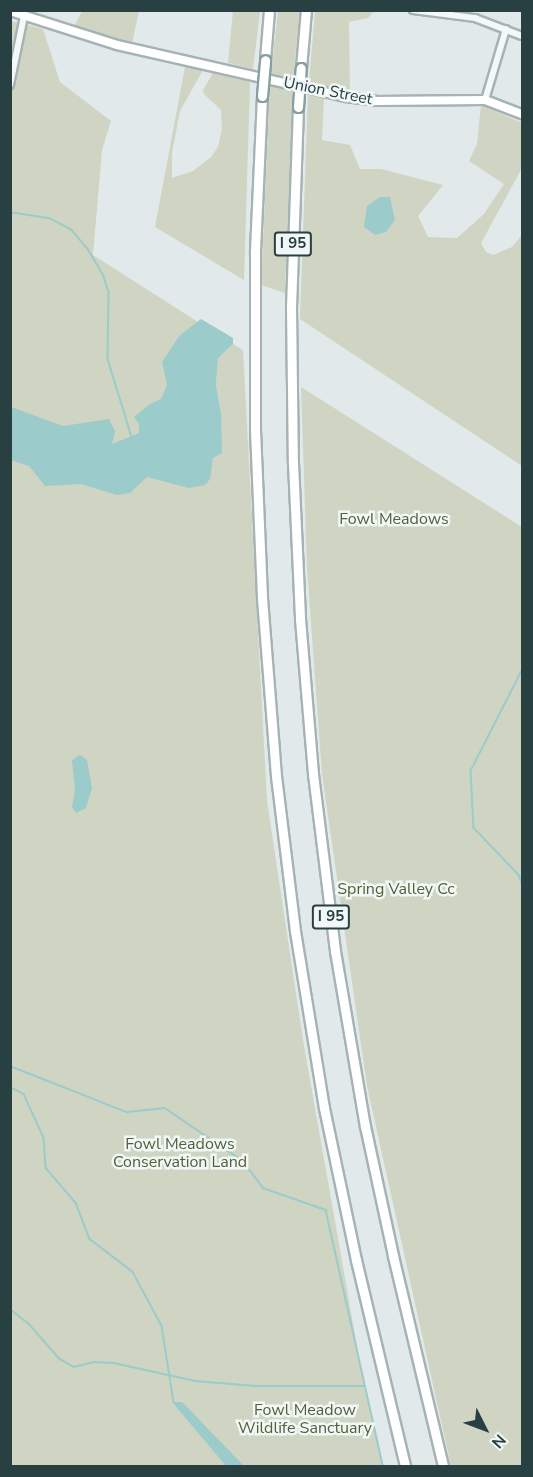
<!DOCTYPE html>
<html>
<head>
<meta charset="utf-8">
<style>
  body { margin:0 }
  #map { position:relative; width:533px; height:1477px; overflow:hidden; background:#e1e9ea; font-family:"Nunito Sans",sans-serif }
  div>[style] { position:absolute }
  .green>* { inset:0; background:#d0d4c2 }
  .water>* { inset:0; background:#9bcbcb }
  .stream>* { height:1.5px; margin:-0.75px; padding:0 0.75px; transform-origin:0.75px; border-radius:0.75px; background:#9bcbcb }
  .roads { filter:drop-shadow(2px 0 #a6b3b4) drop-shadow(-2px 0 #a6b3b4) drop-shadow(0 2px #a6b3b4) drop-shadow(0 -2px #a6b3b4) }
  .minor>* { height:6px; margin:-3px; padding:0 3px; transform-origin:3px; border-radius:3px; background:#f4f8f8 }
  .major>* { height:8px; margin:-4px; padding:0 4px; transform-origin:4px; border-radius:4px; background:#fff }
  .highway>* { height:9px; margin:-4.5px; padding:0 4.5px; transform-origin:4.5px; border-radius:4.5px; background:#fff }
  .bridges { filter:drop-shadow(2px 0 #889fa1) drop-shadow(-2px 0 #889fa1) drop-shadow(0 2px #889fa1) drop-shadow(0 -2px #889fa1) }
  .highway-bridge>* { height:9px; margin:-4.5px; padding:0 4.5px; transform-origin:4.5px; border-radius:4.5px; background:#fff }
  span { translate:-50% -50%; white-space:nowrap; text-align:center; line-height:1.15; -webkit-text-stroke:5px #f1f7f7; paint-order:stroke }
  .shield-label span { padding:2px 4px; background:#f1f7f7; border:2px solid; border-radius:4px; -webkit-text-stroke-width:0 }
  .shield-label { font-size:15px; color:#284042; font-weight:700 }
  .street-label { font-size:16px; color:#284042 }
  .park-label { font-size:16px; color:#535f35 }
  .frame { position:absolute; inset:0; border:12px solid #284042; pointer-events:none }
  .north { position:absolute; left:455px; top:1399px; width:60px; height:60px; -webkit-text-stroke:4px #f1f7f7; paint-order:stroke; rotate:132deg; font-size:16px; font-weight:700; line-height:24px; text-align:center; color:#284042 }
  .north::after { content:''; display:block; margin:auto; width:21px; height:27px; background:#284042; clip-path:polygon(50% 0,100% 100%,50% 72%,0 100%) }
</style>
</head>
<body>
<div id="map">
  <div class="green">
    <div style="clip-path:polygon(82px 11px,139px 11px,132px 43px,73px 29px)"></div>
    <div style="clip-path:polygon(233px 11px,260px 11px,253px 69px,228px 63px)"></div>
    <div style="clip-path:polygon(278px 11px,300px 11px,293px 80px,271px 74px)"></div>
    <div style="clip-path:polygon(315px 11px,374px 11px,368px 18px,349px 22px,350px 92px,309px 82px)"></div>
    <div style="clip-path:polygon(11px 21px,43px 29px,60px 82px,111px 121px,102px 150px,93px 255px,198px 322px,180px 335px,221px 452px,221px 413px,216px 385px,218px 357px,233px 344px,243px 350px,267px 801px,303px 1040px,364px 1386px,383px 1466px,11px 1466px)"></div>
    <div style="clip-path:polygon(185px 67px,203px 70px,180px 111px,172px 153px,172px 178px,193px 171px,211px 157px,218px 147px,222px 129px,221px 110px,204px 94px,203px 90px,213px 73px,250px 82px,244px 280px,155px 227px)"></div>
    <div style="clip-path:polygon(270px 85px,293px 89px,285px 293px,261px 285px)"></div>
    <div style="clip-path:polygon(308px 95px,324px 98px,322px 140px,350px 145px,360px 169px,381px 169px,443px 185px,418px 216px,428px 237px,457px 238px,484px 214px,504px 184px,469px 161px,477px 144px,481px 105px,522px 123px,522px 168px,481px 243px,486px 252px,493px 255px,512px 247px,522px 235px,522px 466px,300px 319px)"></div>
    <div style="clip-path:polygon(301px 387px,522px 527px,522px 1466px,451px 1466px,367px 1086px,322px 774px,307px 567px)"></div>
  </div>
  <div class="water">
    <div style="clip-path:polygon(380px 197px,390px 197px,395px 220px,386px 232px,375px 235px,364px 227px,367px 206px)"></div>
    <div style="clip-path:polygon(201px 319px,233px 338px,233px 344px,218px 358px,216px 385px,221px 413px,222px 453px,213px 458px,210px 479px,205px 485px,189px 488px,147px 477px,130px 493px,117px 495px,81px 484px,45px 486px,29px 466px,11px 460px,11px 407px,63px 426px,109px 419px,115px 431px,112px 444px,139px 433px,139px 424px,134px 417px,150px 404px,161px 399px,167px 385px,162px 362px,180px 335px)"></div>
    <div style="clip-path:polygon(80px 755px,87px 760px,92px 788px,86px 808px,76px 813px,72px 807px,75px 790px,72px 760px)"></div>
    <div style="clip-path:polygon(172px 1402px,182px 1402px,244px 1466px,226px 1466px)"></div>
  </div>
  <div class="stream">
    <div style="left:10px;top:212px;width:39px;rotate:9deg"></div>
    <div style="left:49px;top:218px;width:25px;rotate:27deg"></div>
    <div style="left:71px;top:229px;width:26px;rotate:50deg"></div>
    <div style="left:88px;top:249px;width:29px;rotate:59deg"></div>
    <div style="left:103px;top:274px;width:20px;rotate:72deg"></div>
    <div style="left:109px;top:293px;width:66px;rotate:90.9deg"></div>
    <div style="left:108px;top:359px;width:82px;rotate:72.9deg"></div>
    <div style="left:522px;top:671px;width:112px;rotate:117deg"></div>
    <div style="left:471px;top:771px;width:57px;rotate:87deg"></div>
    <div style="left:474px;top:828px;width:65px;rotate:46.2deg"></div>
    <div style="left:519px;top:875px;width:9px;rotate:69deg"></div>
    <div style="left:10px;top:1066px;width:126px;rotate:21.5deg"></div>
    <div style="left:127px;top:1112px;width:38px;rotate:-6deg"></div>
    <div style="left:165px;top:1108px;width:94px;rotate:34.2deg"></div>
    <div style="left:243px;top:1161px;width:34px;rotate:53deg"></div>
    <div style="left:263px;top:1188px;width:67px;rotate:19.2deg"></div>
    <div style="left:326px;top:1210px;width:262px;rotate:77.4deg"></div>
    <div style="left:10px;top:1087px;width:16px;rotate:27deg"></div>
    <div style="left:24px;top:1094px;width:48px;rotate:65.6deg"></div>
    <div style="left:44px;top:1138px;width:30px;rotate:86deg"></div>
    <div style="left:46px;top:1168px;width:46px;rotate:49.4deg"></div>
    <div style="left:76px;top:1203px;width:39px;rotate:69deg"></div>
    <div style="left:90px;top:1239px;width:54px;rotate:37.5deg"></div>
    <div style="left:133px;top:1272px;width:61px;rotate:61.8deg"></div>
    <div style="left:162px;top:1326px;width:78px;rotate:81.1deg"></div>
    <div style="left:10px;top:1309px;width:24px;rotate:38deg"></div>
    <div style="left:29px;top:1324px;width:47px;rotate:48.5deg"></div>
    <div style="left:60px;top:1359px;width:16px;rotate:30deg"></div>
    <div style="left:74px;top:1367px;width:21px;rotate:-14deg"></div>
    <div style="left:94px;top:1362px;width:20px;rotate:3deg"></div>
    <div style="left:114px;top:1363px;width:83px;rotate:12.5deg"></div>
    <div style="left:195px;top:1381px;width:62px;rotate:4.6deg"></div>
    <div style="left:257px;top:1386px;width:107px"></div>
  </div>
  <div class="roads">
    <div class="minor">
      <div style="left:413px;top:10px;width:63px;rotate:7.4deg"></div>
      <div style="left:475px;top:18px;width:50px;rotate:21deg"></div>
      <div style="left:10px;top:85px;width:70px;rotate:-78.5deg"></div>
      <div style="left:485px;top:100px;width:74px;rotate:-73.5deg"></div>
    </div>
    <div class="major">
      <div style="left:10px;top:11px;width:112px;rotate:17.6deg"></div>
      <div style="left:117px;top:45px;width:234px;rotate:12.8deg"></div>
      <div style="left:345px;top:97px;width:31px;rotate:7deg"></div>
      <div style="left:376px;top:101px;width:109px;rotate:-0.5deg"></div>
      <div style="left:485px;top:100px;width:40px;rotate:21deg"></div>
    </div>
    <div class="highway">
      <div style="left:265px;top:60px;width:50px;rotate:-85.4deg"></div>
      <div style="left:301px;top:68px;width:58px;rotate:-85.1deg"></div>
      <div style="left:262px;top:96px;width:157px;rotate:92.6deg"></div>
      <div style="left:255px;top:253px;width:177px;rotate:90deg"></div>
      <div style="left:255px;top:430px;width:168px;rotate:87.6deg"></div>
      <div style="left:262px;top:598px;width:179px;rotate:85.5deg"></div>
      <div style="left:276px;top:776px;width:156px;rotate:83deg"></div>
      <div style="left:295px;top:931px;width:179px;rotate:80.7deg"></div>
      <div style="left:324px;top:1108px;width:155px;rotate:78.1deg"></div>
      <div style="left:356px;top:1260px;width:212px;rotate:76.6deg"></div>
      <div style="left:298px;top:107px;width:200px;rotate:92deg"></div>
      <div style="left:291px;top:307px;width:156px;rotate:89.3deg"></div>
      <div style="left:293px;top:463px;width:156px;rotate:87.4deg"></div>
      <div style="left:300px;top:619px;width:156px;rotate:85.2deg"></div>
      <div style="left:313px;top:774px;width:178px;rotate:82.9deg"></div>
      <div style="left:335px;top:951px;width:178px;rotate:80.3deg"></div>
      <div style="left:365px;top:1126px;width:133px;rotate:77.8deg"></div>
      <div style="left:393px;top:1256px;width:216px;rotate:76.6deg"></div>
    </div>
  </div>
  <div class="bridges">
    <div class="highway-bridge">
      <div style="left:262px;top:96px;width:36px;rotate:-85deg"></div>
      <div style="left:298px;top:107px;width:39px;rotate:-86deg"></div>
    </div>
  </div>
  <div class="shield-label">
    <span style="left:293px;top:244px">I 95</span>
    <span style="left:331px;top:917px">I 95</span>
  </div>
  <div class="street-label">
    <span style="left:328px;top:91px;rotate:11deg">Union Street</span>
  </div>
  <div class="park-label">
    <span style="left:394px;top:519px">Fowl Meadows</span>
    <span style="left:396px;top:889px">Spring Valley Cc</span>
    <span style="left:180px;top:1153px">Fowl Meadows<br>Conservation Land</span>
    <span style="left:305px;top:1419px">Fowl Meadow<br>Wildlife Sanctuary</span>
  </div>
  <div class="frame"></div>
  <div class="north">N</div>
</div>
</body>
</html>
